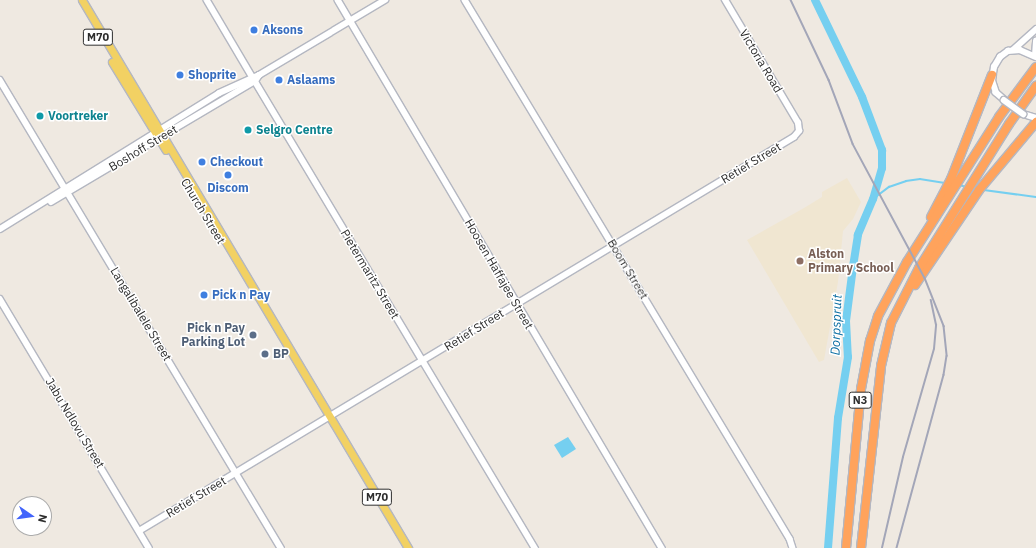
<!DOCTYPE html>
<html>
<head>
<meta charset="utf-8">
<style>
  body { margin:0 }
  #map { position:relative; width:1036px; height:548px; overflow:hidden; background:#efe9e1; font-family:"IBM Plex Sans",sans-serif }
  div>[style] { position:absolute }
  .education>* { inset:0; background:#f0e6d1 }
  .water>* { inset:0; background:#75cff0 }
  .stream>* { height:1.5px; margin:-0.75px; padding:0 0.75px; transform-origin:0.75px; border-radius:0.75px; background:#75cff0 }
  .river>* { height:8px; margin:-4px; padding:0 4px; transform-origin:4px; border-radius:4px; background:#75cff0 }
  .roads { filter:drop-shadow(1px 0 #b4b7c1) drop-shadow(-1px 0 #b4b7c1) drop-shadow(0 1px #b4b7c1) drop-shadow(0 -1px #b4b7c1) }
  .tertiary>* { height:5.5px; margin:-2.75px; padding:0 2.75px; transform-origin:2.75px; border-radius:2.75px; background:#fff }
  .secondary>* { height:6px; margin:-3px; padding:0 3px; transform-origin:3px; border-radius:3px; background:#fff }
  .primary>* { height:7px; margin:-3.5px; padding:0 3.5px; transform-origin:3.5px; border-radius:3.5px; background:#f2d163 }
  .motorway>* { height:8px; margin:-4px; padding:0 4px; transform-origin:4px; border-radius:4px; background:#ffa35c }
  .rail>* { height:1.5px; margin:-0.75px; padding:0 0.75px; transform-origin:0.75px; border-radius:0.75px; background:#a3a6b8 }
  .bridges { filter:drop-shadow(1px 0 #b4b7c1) drop-shadow(-1px 0 #b4b7c1) drop-shadow(0 1px #b4b7c1) drop-shadow(0 -1px #b4b7c1) }
  .tertiary-bridge>* { height:5.5px; margin:-2.75px; padding:0 2.75px; transform-origin:2.75px; border-radius:2.75px; background:#fff }
  .dots>* { width:11px; height:11px; translate:-50% -50%; box-sizing:border-box; border:2px solid #fff; border-radius:50% }
  span { translate:-50% -50%; white-space:nowrap; text-align:center; line-height:1.15; -webkit-text-stroke:3px #fff; paint-order:stroke }
  .shield-label span { padding:1px 3px; background:#fff; border:1px solid; border-radius:3px; -webkit-text-stroke-width:0 }
  .shield-label { font-size:11px; color:#2e2e2e; font-weight:700 }
  .shop-label { font-size:12px; color:#366cbe; font-weight:700 }
  .left { translate:0 -50%; text-align:left }
  .street-label { font-size:12px; color:#2e2e2e }
  .culture-label { font-size:12px; color:#0d838f; font-weight:700 }
  .education-label { font-size:12px; color:#785e54; font-weight:700 }
  .service-label { font-size:12px; color:#4e5e75; font-weight:700 }
  .right { translate:-100% -50%; text-align:right }
  .water-label { font-size:13px; color:#0d6fa3; font-style:italic }
  .north { position:absolute; left:12px; top:496px; width:40px; height:40px; box-sizing:border-box; background:#fff; border:1px solid #ababab; border-radius:50%; rotate:103deg; font-size:11px; font-weight:700; line-height:16px; text-align:center; color:#2e2e2e }
  .north::after { content:''; display:block; margin:auto; width:14px; height:18px; background:#4264fb; clip-path:polygon(50% 0,100% 100%,50% 72%,0 100%) }
</style>
</head>
<body>
<div id="map">
  <div class="education">
    <div style="clip-path:polygon(847px 178px,861px 202px,853px 219px,843px 231px,838px 282px,824px 360px,819px 362px,747px 240px,804px 208px,822px 197px,822px 192px)"></div>
  </div>
  <div class="water">
    <div style="clip-path:polygon(568px 437px,576px 449px,562px 458px,554px 445px)"></div>
  </div>
  <div class="stream">
    <div style="left:959px;top:185px;width:8px;rotate:14deg"></div>
    <div style="left:984px;top:190px;width:52px;rotate:7.7deg"></div>
    <div style="left:873px;top:199px;width:20px;rotate:-37deg"></div>
    <div style="left:889px;top:187px;width:18px;rotate:-19deg"></div>
    <div style="left:906px;top:181px;width:14px;rotate:-8deg"></div>
    <div style="left:920px;top:179px;width:25px;rotate:9deg"></div>
  </div>
  <div class="river">
    <div style="left:815px;top:0;width:108px;rotate:64.1deg"></div>
    <div style="left:862px;top:97px;width:57px;rotate:69.3deg"></div>
    <div style="left:882px;top:150px;width:18px;rotate:90deg"></div>
    <div style="left:882px;top:168px;width:32px;rotate:106deg"></div>
    <div style="left:873px;top:199px;width:39px;rotate:113deg"></div>
    <div style="left:858px;top:235px;width:32px;rotate:99deg"></div>
    <div style="left:853px;top:267px;width:54px;rotate:97.4deg"></div>
    <div style="left:846px;top:321px;width:36px;rotate:87deg"></div>
    <div style="left:848px;top:357px;width:62px;rotate:99.3deg"></div>
    <div style="left:838px;top:418px;width:130px;rotate:94.4deg"></div>
  </div>
  <div class="roads">
    <div class="tertiary">
      <div style="left:207px;top:0;width:88px;rotate:59.4deg"></div>
      <div style="left:338px;top:0;width:637px;rotate:59.41deg"></div>
      <div style="left:465px;top:0;width:629px;rotate:58.91deg"></div>
      <div style="left:790px;top:539px;width:9px;rotate:72deg"></div>
      <div style="left:1013px;top:50px;width:31px;rotate:-42deg"></div>
      <div style="left:1035px;top:56px;width:15px;rotate:-86deg"></div>
      <div style="left:0;top:80px;width:546px;rotate:59.02deg"></div>
      <div style="left:255px;top:81px;width:545px;rotate:59.05deg"></div>
      <div style="left:1004px;top:100px;width:11px;rotate:-139deg"></div>
      <div style="left:996px;top:93px;width:13px;rotate:-108deg"></div>
      <div style="left:992px;top:81px;width:14px;rotate:-82deg"></div>
      <div style="left:994px;top:67px;width:12px;rotate:-59deg"></div>
      <div style="left:1000px;top:57px;width:10px;rotate:-37deg"></div>
      <div style="left:1008px;top:51px;width:12px;rotate:-5deg"></div>
      <div style="left:1020px;top:50px;width:17px;rotate:24deg"></div>
      <div style="left:1023px;top:114px;width:14px;rotate:17deg"></div>
      <div style="left:0;top:299px;width:290px;rotate:59.1deg"></div>
      <div style="left:139px;top:531px;width:764px;rotate:-31.03deg"></div>
      <div style="left:794px;top:137px;width:8px;rotate:-50deg"></div>
      <div style="left:799px;top:131px;width:8px;rotate:-97deg"></div>
      <div style="left:798px;top:123px;width:143px;rotate:-120.7deg"></div>
    </div>
    <div class="secondary">
      <div style="left:51px;top:202px;width:237px;rotate:-30.7deg"></div>
      <div style="left:255px;top:81px;width:7px;rotate:-56deg"></div>
      <div style="left:0;top:229px;width:258px;rotate:-31.8deg"></div>
      <div style="left:219px;top:93px;width:44px;rotate:-24.2deg"></div>
      <div style="left:259px;top:75px;width:147px;rotate:-30.8deg"></div>
    </div>
    <div class="primary">
      <div style="left:82px;top:0;width:638px;rotate:59.25deg"></div>
      <div style="left:112px;top:62px;width:103px;rotate:58.5deg"></div>
    </div>
    <div class="motorway">
      <div style="left:931px;top:217px;width:43px;rotate:-62.2deg"></div>
      <div style="left:951px;top:179px;width:112px;rotate:-68.5deg"></div>
      <div style="left:915px;top:285px;width:115px;rotate:-56deg"></div>
      <div style="left:979px;top:190px;width:89px;rotate:-50deg"></div>
      <div style="left:846px;top:548px;width:160px;rotate:-84.6deg"></div>
      <div style="left:861px;top:389px;width:49px;rotate:-79.4deg"></div>
      <div style="left:870px;top:341px;width:26px;rotate:-72deg"></div>
      <div style="left:878px;top:316px;width:61px;rotate:-61.8deg"></div>
      <div style="left:907px;top:262px;width:172px;rotate:-57.6deg"></div>
      <div style="left:999px;top:117px;width:62px;rotate:-53.5deg"></div>
      <div style="left:861px;top:548px;width:183px;rotate:-83.7deg"></div>
      <div style="left:881px;top:366px;width:44px;rotate:-76.9deg"></div>
      <div style="left:891px;top:323px;width:62px;rotate:-63deg"></div>
      <div style="left:919px;top:268px;width:170px;rotate:-58deg"></div>
      <div style="left:1009px;top:124px;width:47px;rotate:-54.6deg"></div>
    </div>
  </div>
  <div class="rail">
    <div style="left:791px;top:0;width:89px;rotate:64.6deg"></div>
    <div style="left:829px;top:80px;width:68px;rotate:69.4deg"></div>
    <div style="left:853px;top:144px;width:152px;rotate:61.8deg"></div>
    <div style="left:925px;top:278px;width:52px;rotate:68.4deg"></div>
    <div style="left:944px;top:326px;width:30px;rotate:84deg"></div>
    <div style="left:947px;top:356px;width:19px;rotate:99deg"></div>
    <div style="left:944px;top:375px;width:179px;rotate:105.2deg"></div>
    <div style="left:882px;top:548px;width:93px;rotate:-77deg"></div>
    <div style="left:903px;top:457px;width:112px;rotate:-74deg"></div>
    <div style="left:934px;top:349px;width:24px;rotate:-85deg"></div>
    <div style="left:936px;top:325px;width:25px;rotate:-102deg"></div>
  </div>
  <div class="bridges">
    <div class="tertiary-bridge">
      <div style="left:1004px;top:100px;width:24px;rotate:36deg"></div>
    </div>
  </div>
  <div class="dots">
    <div style="left:254px;top:30px;background:#3f7fe0"></div>
    <div style="left:180px;top:75px;background:#3f7fe0"></div>
    <div style="left:279px;top:80px;background:#3f7fe0"></div>
    <div style="left:40px;top:116px;background:#0f9aa8"></div>
    <div style="left:248px;top:130px;background:#0f9aa8"></div>
    <div style="left:202px;top:162px;background:#3f7fe0"></div>
    <div style="left:228px;top:175px;background:#3f7fe0"></div>
    <div style="left:800px;top:261px;background:#8d6e63"></div>
    <div style="left:204px;top:295px;background:#3f7fe0"></div>
    <div style="left:253px;top:335px;background:#5c6f8a"></div>
    <div style="left:265px;top:354px;background:#5c6f8a"></div>
  </div>
  <div class="shield-label">
    <span style="left:98px;top:37px">M70</span>
    <span style="left:860px;top:400px">N3</span>
    <span style="left:377px;top:497px">M70</span>
  </div>
  <div class="shop-label">
    <span class="left" style="left:262px;top:30px">Aksons</span>
    <span class="left" style="left:188px;top:75px">Shoprite</span>
    <span class="left" style="left:287px;top:80px">Aslaams</span>
    <span class="left" style="left:210px;top:162px">Checkout</span>
    <span style="left:228px;top:188px">Discom</span>
    <span class="left" style="left:212px;top:295px">Pick n Pay</span>
  </div>
  <div class="street-label">
    <span style="left:761px;top:61px;rotate:59deg">Victoria Road</span>
    <span style="left:143px;top:148px;rotate:-31deg">Boshoff Street</span>
    <span style="left:751px;top:163px;rotate:-31deg">Retief Street</span>
    <span style="left:203px;top:211px;rotate:59deg">Church Street</span>
    <span style="left:628px;top:269px;rotate:59deg">Boom Street</span>
    <span style="left:370px;top:274px;rotate:59deg">Pietermaritz Street</span>
    <span style="left:499px;top:274px;rotate:60deg">Hoosen Haffajee Street</span>
    <span style="left:141px;top:314px;rotate:59deg">Langalibalele Street</span>
    <span style="left:474px;top:330px;rotate:-32deg">Retief Street</span>
    <span style="left:75px;top:423px;rotate:59deg">Jabu Ndlovu Street</span>
    <span style="left:196px;top:497px;rotate:-31deg">Retief Street</span>
  </div>
  <div class="culture-label">
    <span class="left" style="left:48px;top:116px">Voortreker</span>
    <span class="left" style="left:256px;top:130px">Selgro Centre</span>
  </div>
  <div class="education-label">
    <span class="left" style="left:808px;top:261px">Alston<br>Primary School</span>
  </div>
  <div class="service-label">
    <span class="right" style="left:245px;top:335px">Pick n Pay<br>Parking Lot</span>
    <span class="left" style="left:273px;top:354px">BP</span>
  </div>
  <div class="water-label">
    <span style="left:837px;top:325px;rotate:-88deg">Dorpspruit</span>
  </div>
  <div class="north">N</div>
</div>
</body>
</html>
